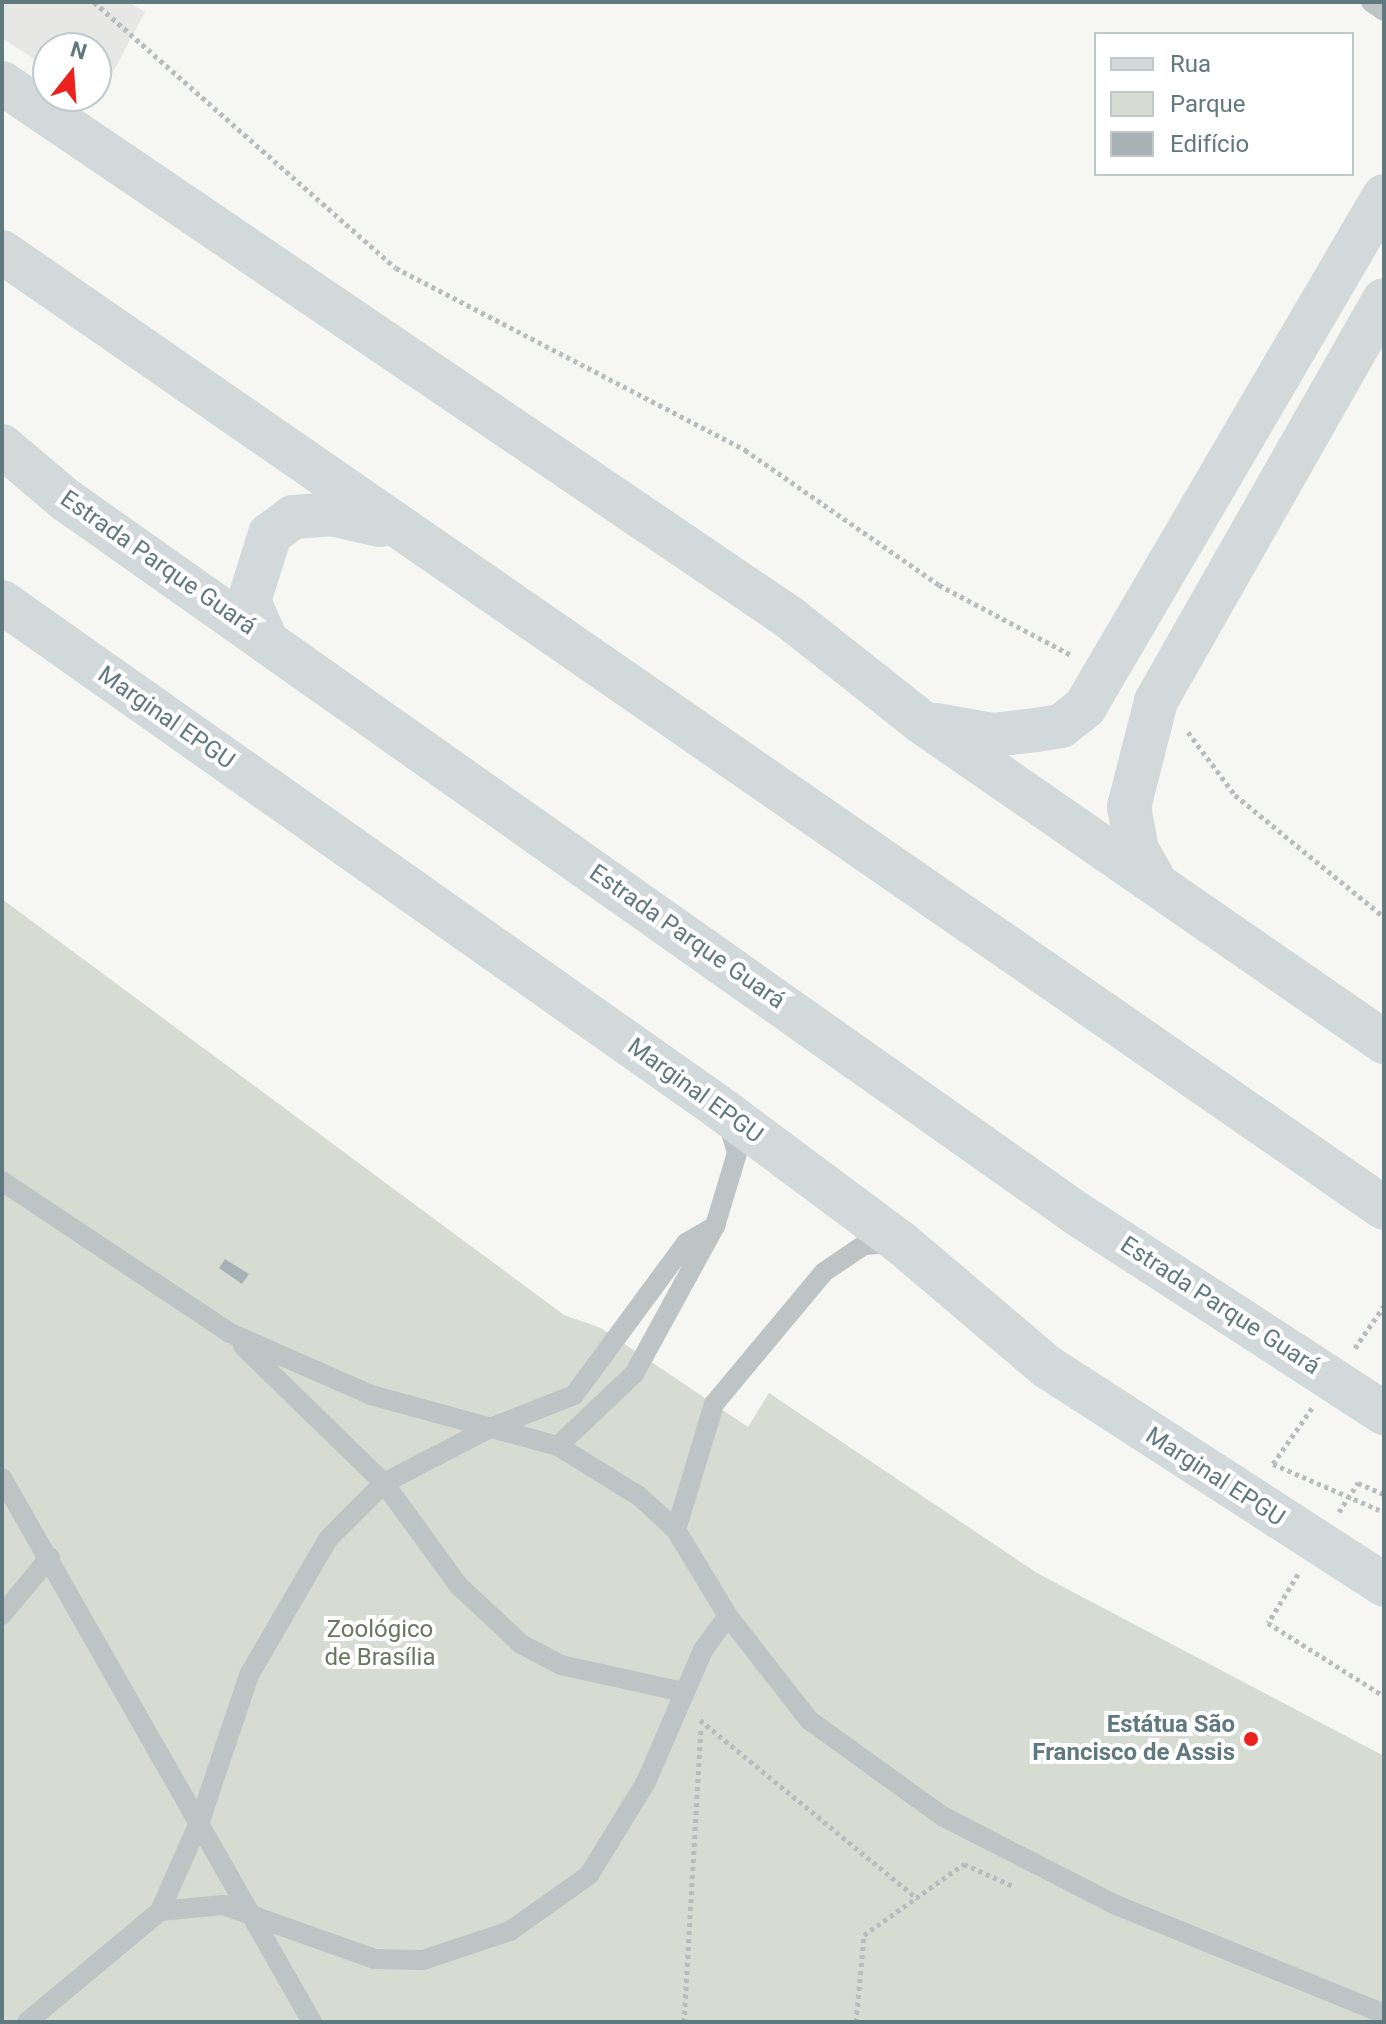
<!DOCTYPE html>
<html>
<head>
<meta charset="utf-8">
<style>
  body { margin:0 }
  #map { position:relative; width:1386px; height:2024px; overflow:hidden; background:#f6f6f3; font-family:Roboto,sans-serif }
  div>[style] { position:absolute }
  .built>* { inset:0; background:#e7e7e6 }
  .green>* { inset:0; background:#d7dcd2 }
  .building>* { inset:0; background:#a6b2b5 }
  .path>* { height:5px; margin-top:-2.5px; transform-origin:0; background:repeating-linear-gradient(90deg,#b7bcbe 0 4px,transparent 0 8px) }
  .lane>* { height:20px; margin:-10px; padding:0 10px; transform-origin:10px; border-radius:10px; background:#bdc4c6 }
  .secondary>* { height:44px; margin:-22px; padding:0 22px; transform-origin:22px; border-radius:22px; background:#d2d9db }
  .highway>* { height:44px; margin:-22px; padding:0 22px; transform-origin:22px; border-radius:22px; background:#d2d9db }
  .dots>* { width:22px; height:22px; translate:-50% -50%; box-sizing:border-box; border:4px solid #fff; border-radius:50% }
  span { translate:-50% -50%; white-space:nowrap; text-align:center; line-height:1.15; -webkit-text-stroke:8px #fff; paint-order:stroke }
  .street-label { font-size:24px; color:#60797f }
  .park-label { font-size:24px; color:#68775f }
  .poi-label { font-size:24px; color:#60797f; font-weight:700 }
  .right { translate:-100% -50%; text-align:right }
  .frame { position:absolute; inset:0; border:4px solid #60797f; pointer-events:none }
  .legend { position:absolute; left:1094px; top:32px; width:260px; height:144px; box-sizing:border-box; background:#fff; border:2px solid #bfc9cc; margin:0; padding:10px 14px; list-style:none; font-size:24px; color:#60797f }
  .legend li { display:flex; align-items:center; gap:16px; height:40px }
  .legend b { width:40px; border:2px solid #bfc9cc }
  .north { position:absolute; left:32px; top:32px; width:80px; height:80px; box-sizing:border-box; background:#fff; border:2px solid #bfc9cc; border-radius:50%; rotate:17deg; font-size:22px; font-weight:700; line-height:32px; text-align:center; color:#60797f }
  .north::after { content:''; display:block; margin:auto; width:28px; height:36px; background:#eb221e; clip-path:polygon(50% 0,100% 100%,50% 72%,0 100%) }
</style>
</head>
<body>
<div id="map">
  <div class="built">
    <div style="clip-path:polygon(2px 2px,128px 2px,145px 12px,98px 100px,92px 96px,96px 48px,48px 48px,48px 68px,2px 38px)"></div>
  </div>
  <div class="green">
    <div style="clip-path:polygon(2px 899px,564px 1315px,601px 1328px,748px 1427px,769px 1393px,1037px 1573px,1384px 1756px,1384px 2022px,2px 2022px)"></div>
  </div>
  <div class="building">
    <div style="clip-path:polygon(225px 1259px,249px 1274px,242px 1284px,219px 1268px)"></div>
  </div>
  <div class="path">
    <div style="left:94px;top:2px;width:402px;rotate:41.4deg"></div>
    <div style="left:396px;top:268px;width:394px;rotate:27.5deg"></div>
    <div style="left:745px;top:450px;width:236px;rotate:34.8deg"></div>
    <div style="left:939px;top:585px;width:149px;rotate:27.9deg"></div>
    <div style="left:1188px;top:732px;width:79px;rotate:53.3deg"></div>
    <div style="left:1235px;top:795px;width:193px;rotate:39.3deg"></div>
    <div style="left:1355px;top:1348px;width:51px;rotate:-55.4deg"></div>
    <div style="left:1312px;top:1408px;width:68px;rotate:124.9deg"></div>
    <div style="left:1273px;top:1464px;width:121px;rotate:23.4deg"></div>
    <div style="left:1339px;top:1512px;width:35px;rotate:-57deg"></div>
    <div style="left:1358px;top:1483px;width:28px;rotate:23deg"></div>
    <div style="left:1298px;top:1574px;width:57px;rotate:121.5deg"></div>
    <div style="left:1268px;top:1623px;width:137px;rotate:32.2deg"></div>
    <div style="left:700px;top:1720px;width:281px;rotate:39.4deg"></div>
    <div style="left:684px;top:2022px;width:295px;rotate:-86.7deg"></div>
    <div style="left:856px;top:2022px;width:87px;rotate:-84.7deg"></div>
    <div style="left:864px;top:1935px;width:123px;rotate:-35.4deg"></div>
    <div style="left:964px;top:1864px;width:54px;rotate:24.2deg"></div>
  </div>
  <div class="lane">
    <div style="left:1371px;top:2px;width:16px;rotate:35deg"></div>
    <div style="left:2px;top:1181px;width:272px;rotate:33.7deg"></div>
    <div style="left:228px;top:1332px;width:156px;rotate:23.8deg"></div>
    <div style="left:371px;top:1395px;width:194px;rotate:15.3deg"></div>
    <div style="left:558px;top:1446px;width:95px;rotate:31.7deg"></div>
    <div style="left:639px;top:1496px;width:50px;rotate:42.6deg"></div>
    <div style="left:243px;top:1346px;width:197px;rotate:44.2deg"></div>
    <div style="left:384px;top:1483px;width:126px;rotate:54deg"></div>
    <div style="left:458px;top:1585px;width:86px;rotate:43.1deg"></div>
    <div style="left:521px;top:1644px;width:45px;rotate:27.7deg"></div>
    <div style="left:561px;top:1665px;width:125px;rotate:12.5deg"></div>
    <div style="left:558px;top:1446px;width:105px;rotate:-43.5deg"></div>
    <div style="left:634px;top:1374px;width:169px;rotate:-61.3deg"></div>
    <div style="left:2px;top:1478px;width:626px;rotate:60.32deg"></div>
    <div style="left:2px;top:1615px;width:75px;rotate:-50.4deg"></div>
    <div style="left:728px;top:1616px;width:132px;rotate:52.1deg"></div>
    <div style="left:809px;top:1720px;width:164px;rotate:35.8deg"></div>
    <div style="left:942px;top:1816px;width:195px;rotate:27.1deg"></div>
    <div style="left:1116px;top:1905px;width:289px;rotate:22.1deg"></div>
    <div style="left:160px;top:1911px;width:63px;rotate:-5.4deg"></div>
    <div style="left:223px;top:1905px;width:161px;rotate:19.6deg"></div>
    <div style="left:375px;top:1959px;width:48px;rotate:1.2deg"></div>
    <div style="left:423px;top:1960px;width:92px;rotate:-18.4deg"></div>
    <div style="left:510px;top:1931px;width:97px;rotate:-35.3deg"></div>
    <div style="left:589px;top:1875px;width:109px;rotate:-58.5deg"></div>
    <div style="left:646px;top:1782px;width:144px;rotate:-66.6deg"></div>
    <div style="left:703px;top:1650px;width:42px;rotate:-53.7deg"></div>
    <div style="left:728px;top:1616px;width:100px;rotate:-121.2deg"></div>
    <div style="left:676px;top:1530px;width:132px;rotate:-73.2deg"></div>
    <div style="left:714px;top:1404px;width:172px;rotate:-50.2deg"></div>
    <div style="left:824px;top:1272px;width:48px;rotate:-34deg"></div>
    <div style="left:864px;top:1245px;width:28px;rotate:-4deg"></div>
    <div style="left:27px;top:2022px;width:173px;rotate:-39.8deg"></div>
    <div style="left:160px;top:1911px;width:102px;rotate:-66.2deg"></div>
    <div style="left:201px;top:1818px;width:151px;rotate:-71.4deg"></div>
    <div style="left:249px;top:1675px;width:157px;rotate:-59.8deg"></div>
    <div style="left:328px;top:1539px;width:79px;rotate:-45deg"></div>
    <div style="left:384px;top:1483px;width:119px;rotate:-27.4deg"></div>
    <div style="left:490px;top:1428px;width:90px;rotate:-21.4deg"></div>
    <div style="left:574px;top:1395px;width:189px;rotate:-53.6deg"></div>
    <div style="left:686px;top:1243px;width:34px;rotate:-30deg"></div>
    <div style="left:715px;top:1226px;width:76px;rotate:-73.2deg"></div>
    <div style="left:737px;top:1153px;width:32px;rotate:-106deg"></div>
  </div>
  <div class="secondary">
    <div style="left:2px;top:83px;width:952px;rotate:34.17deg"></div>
    <div style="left:790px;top:618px;width:169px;rotate:38.3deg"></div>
    <div style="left:923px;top:723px;width:561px;rotate:34.68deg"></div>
    <div style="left:2px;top:602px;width:883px;rotate:35.18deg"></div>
    <div style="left:724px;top:1111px;width:219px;rotate:36.7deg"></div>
    <div style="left:900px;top:1242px;width:192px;rotate:40.3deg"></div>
    <div style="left:1046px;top:1366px;width:403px;rotate:32.9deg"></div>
    <div style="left:936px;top:725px;width:57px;rotate:10.1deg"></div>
    <div style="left:992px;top:735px;width:44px;rotate:-6.5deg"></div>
    <div style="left:1036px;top:730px;width:25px;rotate:-9deg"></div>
    <div style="left:1061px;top:726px;width:31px;rotate:-38deg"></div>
    <div style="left:1085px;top:707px;width:592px;rotate:-59.67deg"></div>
    <div style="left:1152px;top:876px;width:30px;rotate:-120deg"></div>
    <div style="left:1137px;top:850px;width:44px;rotate:-100.5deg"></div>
    <div style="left:1129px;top:807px;width:109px;rotate:-75.7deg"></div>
    <div style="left:1156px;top:701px;width:461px;rotate:-60.4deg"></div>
  </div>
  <div class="highway">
    <div style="left:2px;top:252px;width:1680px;rotate:34.67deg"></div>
    <div style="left:2px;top:446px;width:84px;rotate:40.2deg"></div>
    <div style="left:66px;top:500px;width:1240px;rotate:35.22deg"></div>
    <div style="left:1079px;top:1215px;width:364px;rotate:33deg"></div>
    <div style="left:265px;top:638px;width:40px;rotate:-113.4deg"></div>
    <div style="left:249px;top:601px;width:70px;rotate:-72.6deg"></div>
    <div style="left:270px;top:534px;width:29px;rotate:-36deg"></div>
    <div style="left:293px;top:517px;width:39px;rotate:-4deg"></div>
    <div style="left:332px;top:514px;width:49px;rotate:12.9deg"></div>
  </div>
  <div class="dots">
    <div style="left:1251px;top:1739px;background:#eb221e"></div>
  </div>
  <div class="street-label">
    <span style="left:158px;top:563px;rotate:35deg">Estrada Parque Guará</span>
    <span style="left:166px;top:718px;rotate:35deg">Marginal EPGU</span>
    <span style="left:687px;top:937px;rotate:35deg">Estrada Parque Guará</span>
    <span style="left:695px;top:1091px;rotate:36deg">Marginal EPGU</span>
    <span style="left:1220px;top:1306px;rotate:33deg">Estrada Parque Guará</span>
    <span style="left:1215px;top:1477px;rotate:33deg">Marginal EPGU</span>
  </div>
  <div class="park-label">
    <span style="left:380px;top:1644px">Zoológico<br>de Brasília</span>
  </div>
  <div class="poi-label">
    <span class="right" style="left:1235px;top:1739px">Estátua São<br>Francisco de Assis</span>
  </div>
  <div class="frame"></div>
  <ul class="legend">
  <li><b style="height:10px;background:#d2d9db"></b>Rua</li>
  <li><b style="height:22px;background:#d7dcd2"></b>Parque</li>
  <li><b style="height:22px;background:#a6b2b5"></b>Edifício</li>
  </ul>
  <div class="north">N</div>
</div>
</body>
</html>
